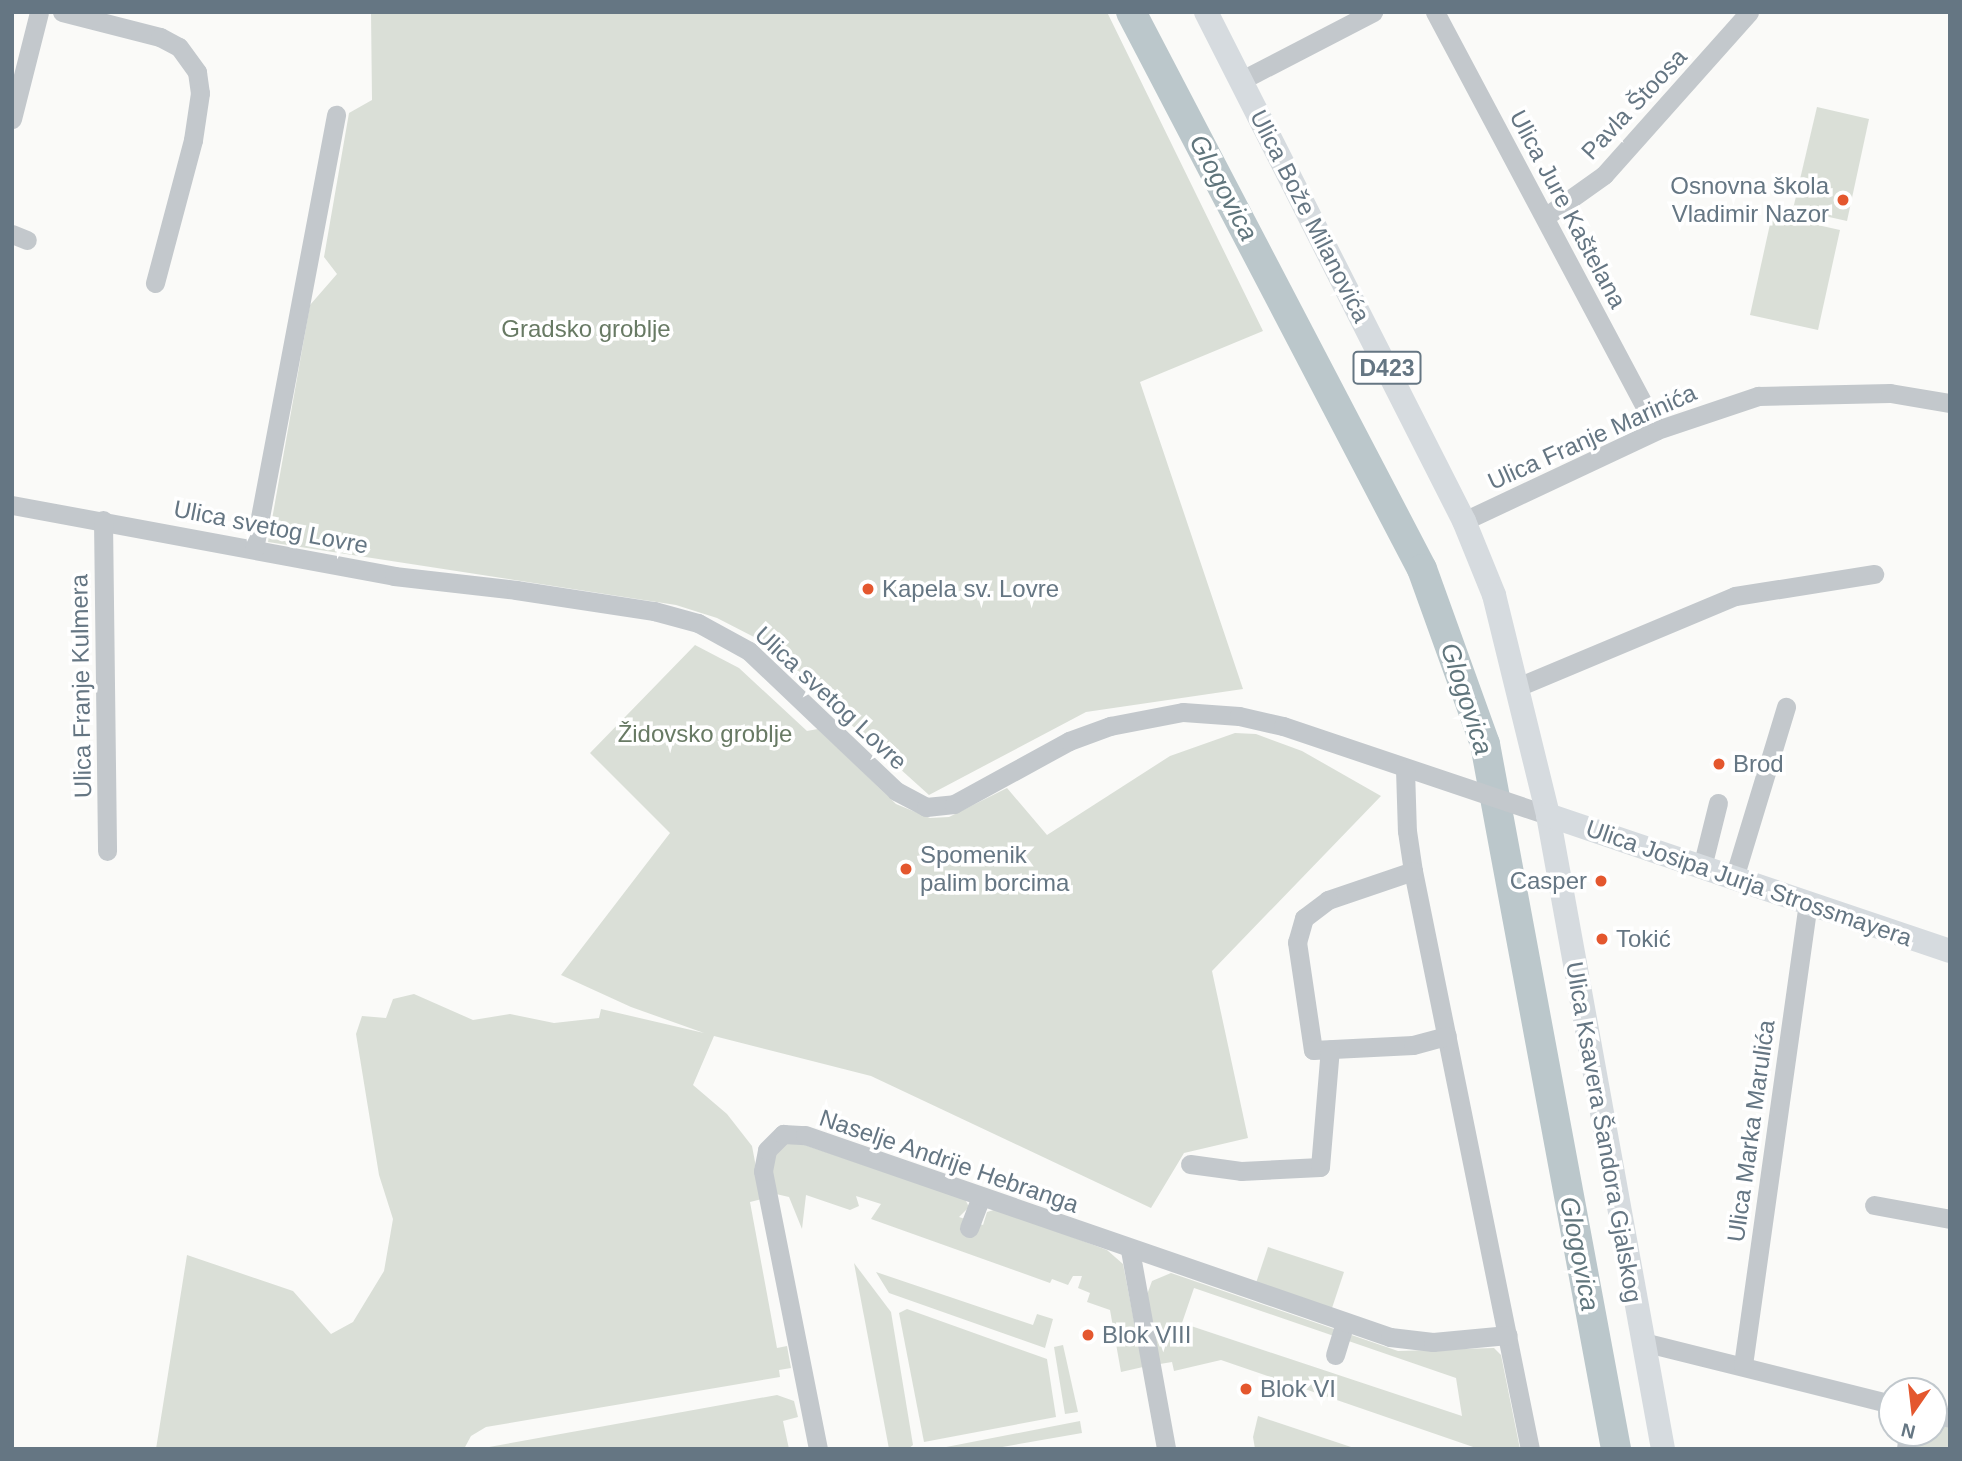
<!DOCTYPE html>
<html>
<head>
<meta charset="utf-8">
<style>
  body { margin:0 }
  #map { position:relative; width:1962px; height:1461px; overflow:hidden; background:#fafaf8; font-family:Helvetica,sans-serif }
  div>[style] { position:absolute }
  .green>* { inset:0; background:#dadfd7 }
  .river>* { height:30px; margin:-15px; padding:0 15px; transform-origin:15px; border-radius:15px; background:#bbc7cb }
  .minor>* { height:19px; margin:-9.5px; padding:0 9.5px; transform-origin:9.5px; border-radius:9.5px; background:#c3c8cc }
  .major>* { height:24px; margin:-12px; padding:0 12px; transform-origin:12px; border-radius:12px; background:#d6dbdf }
  .dots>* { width:19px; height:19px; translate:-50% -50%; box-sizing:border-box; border:4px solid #fff; border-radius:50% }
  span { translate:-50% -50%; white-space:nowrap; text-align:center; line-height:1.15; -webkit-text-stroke:7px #fff; paint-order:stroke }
  .shield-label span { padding:2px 5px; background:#fff; border:2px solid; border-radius:5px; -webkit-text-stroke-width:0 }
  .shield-label { font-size:23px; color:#657683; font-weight:700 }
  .street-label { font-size:24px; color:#657683 }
  .poi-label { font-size:24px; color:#657683 }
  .right { translate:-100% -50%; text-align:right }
  .left { translate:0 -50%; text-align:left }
  .park-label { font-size:24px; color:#687a64 }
  .water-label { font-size:26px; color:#60757c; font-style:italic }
  .frame { position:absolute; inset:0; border:14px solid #657683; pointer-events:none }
  .north { position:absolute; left:1878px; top:1377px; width:70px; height:70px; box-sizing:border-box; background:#fff; border:2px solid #c1c8cd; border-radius:50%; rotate:194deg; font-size:19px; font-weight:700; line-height:28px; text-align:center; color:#657683 }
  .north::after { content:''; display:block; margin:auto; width:24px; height:32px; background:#e4572e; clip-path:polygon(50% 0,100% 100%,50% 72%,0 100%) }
</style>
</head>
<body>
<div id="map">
  <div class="green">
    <div style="clip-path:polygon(371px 12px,1107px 12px,1263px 331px,1140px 382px,1243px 689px,1086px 712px,929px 795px,754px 637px,717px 618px,676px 605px,268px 542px,310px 305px,337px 274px,324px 257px,349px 113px,372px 100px)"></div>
    <div style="clip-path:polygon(1817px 107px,1869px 119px,1847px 221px,1793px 209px)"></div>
    <div style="clip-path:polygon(1772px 215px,1840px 230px,1818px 330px,1750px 315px)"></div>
    <div style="clip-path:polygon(695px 645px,739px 668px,807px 731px,818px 729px,896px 804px,930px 818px,949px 817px,1007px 788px,1047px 835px,1170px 756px,1235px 733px,1256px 734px,1302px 751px,1381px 796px,1212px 971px,1248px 1138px,1184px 1153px,1151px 1208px,871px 1076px,714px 1036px,693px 1085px,727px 1114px,752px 1146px,762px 1199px,750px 1202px,777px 1348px,787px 1346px,791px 1368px,779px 1370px,780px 1377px,486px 1427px,471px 1436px,464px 1449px,156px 1449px,187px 1255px,293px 1291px,331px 1334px,353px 1322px,384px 1271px,393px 1219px,379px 1175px,356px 1034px,362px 1016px,386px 1018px,393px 999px,414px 994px,473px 1020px,510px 1014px,554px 1023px,599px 1018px,601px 1009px,704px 1033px,631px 1007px,561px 975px,670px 833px,590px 753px)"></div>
    <div style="clip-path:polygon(796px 1142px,965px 1199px,969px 1207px,959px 1217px,983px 1225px,987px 1212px,997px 1209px,1107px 1250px,1123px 1264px,1143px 1367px,1121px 1372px,1110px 1310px,1087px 1302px,1090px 1293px,1078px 1288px,1082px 1276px,1073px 1276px,1068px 1285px,1052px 1279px,1050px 1283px,871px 1219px,881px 1204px,856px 1196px,859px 1206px,850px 1210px,806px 1195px,802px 1229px,789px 1197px,776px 1194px,771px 1168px,773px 1158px,786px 1143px)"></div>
    <div style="clip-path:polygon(1268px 1247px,1344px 1272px,1332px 1308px,1256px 1283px)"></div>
    <div style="clip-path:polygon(854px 1263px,891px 1312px,913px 1445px,908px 1449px,889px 1449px)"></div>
    <div style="clip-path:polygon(876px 1272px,1033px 1325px,1037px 1314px,1053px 1319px,1045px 1348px,889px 1293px)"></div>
    <div style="clip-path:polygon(evenodd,1171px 1273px,1398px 1351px,1494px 1348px,1501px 1355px,1520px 1449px,1479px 1449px,1221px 1360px,1174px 1371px,1172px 1362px,1160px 1364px,1145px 1300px,1152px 1281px,1171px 1273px,1194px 1288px,1456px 1378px,1462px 1416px,1182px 1323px,1194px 1288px)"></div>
    <div style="clip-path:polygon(907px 1309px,1047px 1359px,1056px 1417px,924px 1442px,899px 1313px)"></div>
    <div style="clip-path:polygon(1063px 1345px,1078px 1412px,1065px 1414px,1054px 1347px)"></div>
    <div style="clip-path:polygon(777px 1395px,794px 1401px,798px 1417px,783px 1421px,789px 1449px,478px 1449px)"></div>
    <div style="clip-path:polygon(1258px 1416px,1357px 1449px,1255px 1449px,1253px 1437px)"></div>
    <div style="clip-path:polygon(1080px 1421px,1082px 1433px,991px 1449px,936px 1449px)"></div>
    <div style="clip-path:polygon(1935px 1423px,1950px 1428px,1950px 1449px,1916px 1449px,1918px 1433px,1934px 1433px)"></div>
  </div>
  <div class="river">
    <div style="left:1131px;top:12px;width:628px;rotate:62.42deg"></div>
    <div style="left:1422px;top:569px;width:186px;rotate:70.2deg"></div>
    <div style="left:1485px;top:744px;width:717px;rotate:79.47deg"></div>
  </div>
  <div class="minor">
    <div style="left:62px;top:12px;width:101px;rotate:14.3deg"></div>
    <div style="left:160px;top:37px;width:21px;rotate:28deg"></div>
    <div style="left:179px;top:47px;width:31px;rotate:54deg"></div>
    <div style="left:197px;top:72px;width:21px;rotate:82deg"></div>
    <div style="left:200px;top:93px;width:48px;rotate:98.5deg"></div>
    <div style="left:193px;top:140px;width:148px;rotate:104.9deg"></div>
    <div style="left:1435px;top:12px;width:473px;rotate:62deg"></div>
    <div style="left:1240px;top:81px;width:150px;rotate:-27.4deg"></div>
    <div style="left:12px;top:119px;width:110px;rotate:-75.8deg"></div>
    <div style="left:1545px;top:217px;width:72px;rotate:-35.4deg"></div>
    <div style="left:1604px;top:175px;width:218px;rotate:-48.3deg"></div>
    <div style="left:12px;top:234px;width:16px;rotate:22deg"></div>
    <div style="left:12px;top:505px;width:389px;rotate:10.5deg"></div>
    <div style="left:394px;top:576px;width:123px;rotate:6.5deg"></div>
    <div style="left:516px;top:590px;width:140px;rotate:8.7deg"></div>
    <div style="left:654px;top:611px;width:46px;rotate:15.3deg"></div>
    <div style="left:698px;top:623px;width:58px;rotate:28.8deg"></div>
    <div style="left:749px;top:651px;width:203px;rotate:43.6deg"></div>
    <div style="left:896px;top:791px;width:34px;rotate:28deg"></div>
    <div style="left:926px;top:807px;width:28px;rotate:-6deg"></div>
    <div style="left:954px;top:804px;width:131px;rotate:-28.7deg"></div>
    <div style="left:1069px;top:741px;width:44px;rotate:-20.1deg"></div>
    <div style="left:1110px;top:726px;width:74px;rotate:-10.9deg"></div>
    <div style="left:1183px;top:712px;width:56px;rotate:4.1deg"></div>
    <div style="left:1239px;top:716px;width:45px;rotate:12.8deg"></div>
    <div style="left:1283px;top:726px;width:280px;rotate:18.6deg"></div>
    <div style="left:103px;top:520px;width:331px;rotate:89.3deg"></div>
    <div style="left:1464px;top:521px;width:213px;rotate:-25.2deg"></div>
    <div style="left:1657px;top:430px;width:107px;rotate:-18.6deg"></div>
    <div style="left:1758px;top:396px;width:132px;rotate:-1.3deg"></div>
    <div style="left:1890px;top:393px;width:61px;rotate:9.5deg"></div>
    <div style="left:254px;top:549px;width:442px;rotate:-79.3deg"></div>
    <div style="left:1520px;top:686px;width:233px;rotate:-22.7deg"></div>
    <div style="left:1735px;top:596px;width:141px;rotate:-9deg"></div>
    <div style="left:1405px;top:769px;width:62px;rotate:88.2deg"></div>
    <div style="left:1407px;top:831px;width:40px;rotate:81.5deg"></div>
    <div style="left:1413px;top:871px;width:590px;rotate:78.56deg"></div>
    <div style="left:1702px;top:867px;width:66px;rotate:-76deg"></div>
    <div style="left:1413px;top:871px;width:90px;rotate:161.2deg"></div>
    <div style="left:1328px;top:900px;width:30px;rotate:143deg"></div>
    <div style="left:1304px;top:918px;width:25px;rotate:106deg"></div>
    <div style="left:1297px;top:942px;width:109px;rotate:81.6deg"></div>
    <div style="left:1313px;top:1050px;width:100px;rotate:-2.9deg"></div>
    <div style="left:1413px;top:1045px;width:35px;rotate:-15deg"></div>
    <div style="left:1734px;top:878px;width:179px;rotate:-73.1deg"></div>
    <div style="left:1190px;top:1164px;width:51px;rotate:7.8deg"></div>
    <div style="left:1241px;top:1171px;width:79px;rotate:-2.9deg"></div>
    <div style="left:1320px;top:1167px;width:118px;rotate:-85.2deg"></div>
    <div style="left:1874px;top:1205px;width:77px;rotate:10.4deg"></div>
    <div style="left:969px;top:1228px;width:33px;rotate:-69deg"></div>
    <div style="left:1130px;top:1250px;width:202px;rotate:79.7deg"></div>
    <div style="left:1643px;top:1342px;width:257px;rotate:14deg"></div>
    <div style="left:1335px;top:1355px;width:34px;rotate:-73deg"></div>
    <div style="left:1743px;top:1365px;width:466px;rotate:-82deg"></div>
    <div style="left:1934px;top:1414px;width:16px;rotate:14deg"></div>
    <div style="left:818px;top:1449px;width:283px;rotate:-101.2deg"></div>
    <div style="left:763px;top:1171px;width:21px;rotate:-79deg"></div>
    <div style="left:767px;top:1150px;width:23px;rotate:-45deg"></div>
    <div style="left:783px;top:1134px;width:22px;rotate:3deg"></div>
    <div style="left:805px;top:1135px;width:619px;rotate:19.05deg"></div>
    <div style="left:1390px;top:1337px;width:43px;rotate:6.6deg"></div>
    <div style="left:1433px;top:1342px;width:75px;rotate:-5.3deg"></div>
    <div style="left:1906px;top:1449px;width:16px;rotate:-83deg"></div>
  </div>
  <div class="major">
    <div style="left:1206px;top:12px;width:571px;rotate:63.12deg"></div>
    <div style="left:1464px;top:521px;width:80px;rotate:67.9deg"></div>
    <div style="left:1494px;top:595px;width:227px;rotate:76.2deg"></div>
    <div style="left:1548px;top:815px;width:644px;rotate:79.72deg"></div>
    <div style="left:1548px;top:815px;width:424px;rotate:18.7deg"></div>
  </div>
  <div class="dots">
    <div style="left:1843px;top:200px;background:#e4572e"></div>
    <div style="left:868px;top:589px;background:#e4572e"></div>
    <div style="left:1719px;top:764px;background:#e4572e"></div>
    <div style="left:906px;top:869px;background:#e4572e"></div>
    <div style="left:1601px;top:881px;background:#e4572e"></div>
    <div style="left:1602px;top:939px;background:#e4572e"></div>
    <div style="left:1088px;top:1335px;background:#e4572e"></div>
    <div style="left:1246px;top:1389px;background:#e4572e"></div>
  </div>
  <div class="shield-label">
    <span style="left:1387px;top:368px">D423</span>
  </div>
  <div class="street-label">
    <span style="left:1634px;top:104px;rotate:-47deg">Pavla Štoosa</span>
    <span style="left:1568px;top:209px;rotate:62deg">Ulica Jure Kaštelana</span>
    <span style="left:1310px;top:216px;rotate:63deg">Ulica Bože Milanovića</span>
    <span style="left:1592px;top:437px;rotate:-24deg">Ulica Franje Marinića</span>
    <span style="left:271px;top:527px;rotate:11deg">Ulica svetog Lovre</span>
    <span style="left:81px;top:686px;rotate:-91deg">Ulica Franje Kulmera</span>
    <span style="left:831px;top:698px;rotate:43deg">Ulica svetog Lovre</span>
    <span style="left:1749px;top:883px;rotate:19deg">Ulica Josipa Jurja Strossmayera</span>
    <span style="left:1751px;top:1131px;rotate:-82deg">Ulica Marka Marulića</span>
    <span style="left:1604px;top:1132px;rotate:80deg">Ulica Ksavera Šandora Gjalskog</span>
    <span style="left:949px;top:1161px;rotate:19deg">Naselje Andrije Hebranga</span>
  </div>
  <div class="poi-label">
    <span class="right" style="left:1829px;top:200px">Osnovna škola<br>Vladimir Nazor</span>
    <span class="left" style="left:882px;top:589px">Kapela sv. Lovre</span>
    <span class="left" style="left:1733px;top:764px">Brod</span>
    <span class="left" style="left:920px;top:869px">Spomenik<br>palim borcima</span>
    <span class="right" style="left:1587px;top:881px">Casper</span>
    <span class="left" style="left:1616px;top:939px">Tokić</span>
    <span class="left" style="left:1102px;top:1335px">Blok VIII</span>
    <span class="left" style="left:1260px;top:1389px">Blok VI</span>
  </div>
  <div class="park-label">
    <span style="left:586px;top:329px">Gradsko groblje</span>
    <span style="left:705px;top:734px">Židovsko groblje</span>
  </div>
  <div class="water-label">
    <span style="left:1223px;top:188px;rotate:62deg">Glogovica</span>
    <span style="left:1466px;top:699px;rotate:72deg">Glogovica</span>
    <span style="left:1579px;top:1254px;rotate:79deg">Glogovica</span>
  </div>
  <div class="frame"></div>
  <div class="north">N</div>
</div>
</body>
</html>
